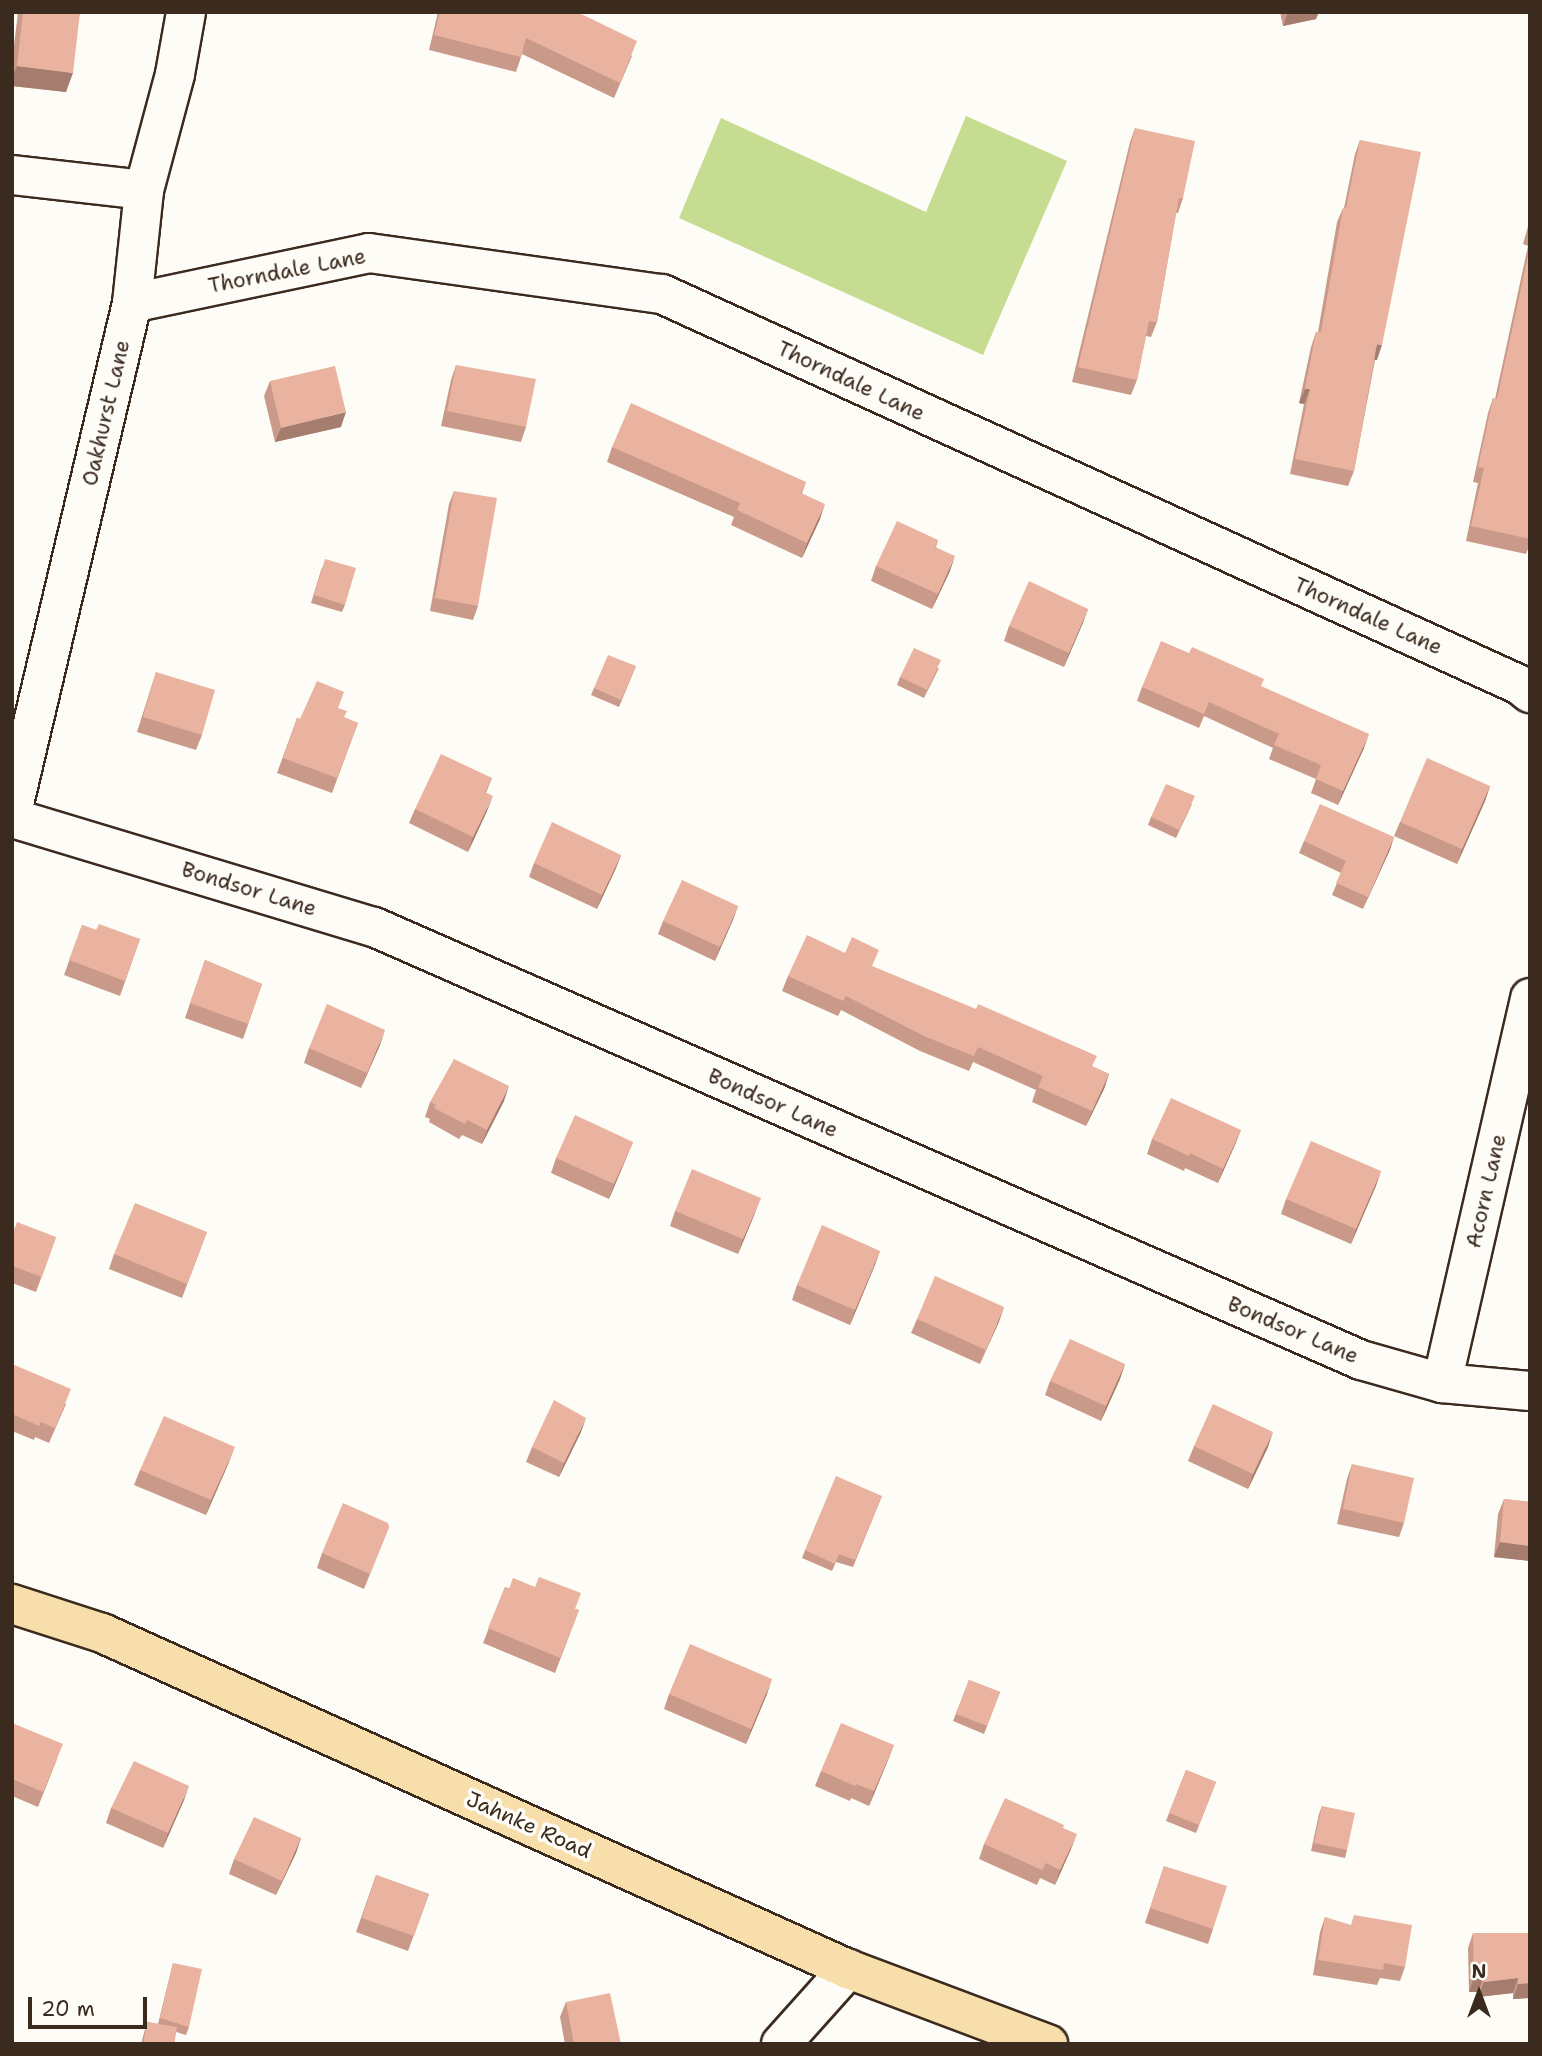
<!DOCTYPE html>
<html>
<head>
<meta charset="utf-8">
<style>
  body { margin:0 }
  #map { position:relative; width:1542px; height:2056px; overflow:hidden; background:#fdfcf7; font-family:"Shantell Sans",sans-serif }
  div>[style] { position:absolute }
  .green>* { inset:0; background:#c6dc91 }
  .roads { filter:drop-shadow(2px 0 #3b2a1e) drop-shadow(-2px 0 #3b2a1e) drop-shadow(0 2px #3b2a1e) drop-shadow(0 -2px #3b2a1e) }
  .minor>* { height:38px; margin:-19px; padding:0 19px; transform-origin:19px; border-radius:19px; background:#fdfcf7 }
  .major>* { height:38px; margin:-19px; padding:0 19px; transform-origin:19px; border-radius:19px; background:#f8deab }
  .wall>* { inset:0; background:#c99a89 }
  .shaded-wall>* { inset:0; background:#a47d6f }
  .building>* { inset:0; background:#eab39f }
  span { translate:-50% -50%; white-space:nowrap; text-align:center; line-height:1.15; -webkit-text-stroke:7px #fdfcf7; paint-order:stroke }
  .street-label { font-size:21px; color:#3b2a1e }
  .frame { position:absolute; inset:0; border:14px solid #3b2a1e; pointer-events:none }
  .north { position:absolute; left:1444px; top:1958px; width:70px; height:70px; -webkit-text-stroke:5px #fdfcf7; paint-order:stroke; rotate:0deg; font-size:19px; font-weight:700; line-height:28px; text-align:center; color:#3b2a1e }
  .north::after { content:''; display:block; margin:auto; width:24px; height:32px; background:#3b2a1e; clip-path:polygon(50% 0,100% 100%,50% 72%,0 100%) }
  .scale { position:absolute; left:28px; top:1997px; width:119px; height:32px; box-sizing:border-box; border:4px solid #3b2a1e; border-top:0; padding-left:9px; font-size:21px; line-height:24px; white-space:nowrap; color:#3b2a1e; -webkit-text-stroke:5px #fdfcf7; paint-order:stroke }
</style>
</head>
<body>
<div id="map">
  <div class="green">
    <div style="clip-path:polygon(966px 116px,1067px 161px,983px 355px,679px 218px,721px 118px,926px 212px)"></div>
  </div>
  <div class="roads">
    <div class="minor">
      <div style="left:12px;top:175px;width:133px;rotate:6.5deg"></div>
      <div style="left:132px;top:303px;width:242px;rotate:-11.9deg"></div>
      <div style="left:369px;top:253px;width:296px;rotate:8deg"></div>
      <div style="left:662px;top:294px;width:943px;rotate:24.5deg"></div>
      <div style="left:1520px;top:685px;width:13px;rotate:39deg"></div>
      <div style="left:12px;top:812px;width:523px;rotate:-76.73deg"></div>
      <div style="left:132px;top:303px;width:114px;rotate:-83.9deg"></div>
      <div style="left:144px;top:190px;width:120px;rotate:-75deg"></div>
      <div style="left:175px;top:74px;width:63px;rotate:-79.9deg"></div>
      <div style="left:12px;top:818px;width:378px;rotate:16.8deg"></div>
      <div style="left:374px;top:927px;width:1078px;rotate:23.69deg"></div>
      <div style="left:1361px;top:1360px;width:84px;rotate:15.9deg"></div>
      <div style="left:1442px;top:1383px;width:88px;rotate:5.2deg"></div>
      <div style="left:1442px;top:1383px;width:395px;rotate:-77.1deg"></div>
      <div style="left:781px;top:2044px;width:101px;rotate:-48.2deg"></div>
    </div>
    <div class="major">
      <div style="left:12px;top:1604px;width:95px;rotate:17.9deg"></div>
      <div style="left:102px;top:1633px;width:818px;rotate:24.25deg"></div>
      <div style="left:848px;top:1969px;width:214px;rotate:20.6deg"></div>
    </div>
  </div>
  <div class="wall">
    <div style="clip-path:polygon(18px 12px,80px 12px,66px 92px,12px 86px,12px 62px)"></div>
    <div style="clip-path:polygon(438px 12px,577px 12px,632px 56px,614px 98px,522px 54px,516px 72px,429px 50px)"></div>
    <div style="clip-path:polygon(1280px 12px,1325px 12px,1318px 14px,1316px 19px,1283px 26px)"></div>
    <div style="clip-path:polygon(1135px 128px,1183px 198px,1178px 213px,1176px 213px,1157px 322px,1151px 337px,1146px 336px,1137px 380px,1131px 395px,1072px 382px,1130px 142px)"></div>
    <div style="clip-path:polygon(1360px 140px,1377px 360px,1375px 360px,1354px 471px,1348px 486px,1290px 474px,1304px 404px,1299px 403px,1311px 347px,1316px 332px,1318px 332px,1337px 222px,1343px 208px,1344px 208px,1355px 154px)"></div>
    <div style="clip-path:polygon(1530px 219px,1530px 544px,1526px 554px,1466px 541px,1478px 483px,1473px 482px,1488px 413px,1493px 398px,1495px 399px,1528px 246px,1523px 244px)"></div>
    <div style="clip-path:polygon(456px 365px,526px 427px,521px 442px,441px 426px,451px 380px)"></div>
    <div style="clip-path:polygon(270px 381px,341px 427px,275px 442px,264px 396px)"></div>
    <div style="clip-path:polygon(612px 447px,806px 482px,802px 493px,820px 519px,802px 558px,731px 525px,734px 517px,607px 462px)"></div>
    <div style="clip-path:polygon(454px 491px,478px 606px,473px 620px,430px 611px,449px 504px)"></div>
    <div style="clip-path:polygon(938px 540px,936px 547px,950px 571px,932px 609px,871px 581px,876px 566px)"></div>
    <div style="clip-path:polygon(322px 567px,345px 605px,342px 612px,311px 603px)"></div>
    <div style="clip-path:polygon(1088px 609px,1064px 667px,1004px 641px,1009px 626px)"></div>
    <div style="clip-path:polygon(636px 666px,619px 707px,591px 695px,594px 688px)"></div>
    <div style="clip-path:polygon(939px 668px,924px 698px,897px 685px,900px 677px)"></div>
    <div style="clip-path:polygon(156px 672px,202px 735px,196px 750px,137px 732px)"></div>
    <div style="clip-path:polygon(1142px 687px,1261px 687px,1364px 748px,1338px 805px,1311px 793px,1316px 779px,1269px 759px,1273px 748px,1204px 716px,1199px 728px,1137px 701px)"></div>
    <div style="clip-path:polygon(338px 708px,344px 718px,358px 723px,332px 793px,277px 773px,297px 718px,300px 719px)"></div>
    <div style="clip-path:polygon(492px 778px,486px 793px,487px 811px,468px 852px,409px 823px,415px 809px)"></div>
    <div style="clip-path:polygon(1490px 786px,1485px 801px,1457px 864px,1394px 836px,1400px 822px)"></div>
    <div style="clip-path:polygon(1192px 804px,1176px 838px,1148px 825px,1151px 817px)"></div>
    <div style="clip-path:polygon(1394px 837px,1363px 909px,1332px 895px,1341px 873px,1299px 853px,1304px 841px)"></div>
    <div style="clip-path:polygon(621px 855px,616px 868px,597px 909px,529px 877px,534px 863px)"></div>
    <div style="clip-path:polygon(738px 906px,715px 961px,658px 934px,663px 921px)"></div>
    <div style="clip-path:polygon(82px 925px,96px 930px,140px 939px,120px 996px,64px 975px)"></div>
    <div style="clip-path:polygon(845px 953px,873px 967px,1109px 1074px,1104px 1089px,1086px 1126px,1032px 1102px,1036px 1090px,973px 1062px,969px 1071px,920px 1051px,841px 1010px,838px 1016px,782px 991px,788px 976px)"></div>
    <div style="clip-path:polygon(205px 960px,262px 984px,243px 1039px,185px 1018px)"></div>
    <div style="clip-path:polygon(380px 1045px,361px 1088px,304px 1063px,309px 1048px)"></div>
    <div style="clip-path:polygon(504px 1101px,482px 1144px,462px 1135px,459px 1139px,429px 1122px,430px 1119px,425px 1117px,430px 1102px)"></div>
    <div style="clip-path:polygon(1241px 1130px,1218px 1183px,1185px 1168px,1184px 1171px,1147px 1154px,1152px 1139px)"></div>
    <div style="clip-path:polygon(633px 1142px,609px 1199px,551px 1173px,556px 1158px)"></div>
    <div style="clip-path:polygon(1381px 1171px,1351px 1244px,1281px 1214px,1286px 1199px)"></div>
    <div style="clip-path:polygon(675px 1211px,755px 1213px,738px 1254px,670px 1226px)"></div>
    <div style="clip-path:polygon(207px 1232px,182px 1298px,109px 1269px,114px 1254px)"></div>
    <div style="clip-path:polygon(12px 1235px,56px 1237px,36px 1292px,12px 1283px)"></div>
    <div style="clip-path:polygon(880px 1251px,850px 1325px,792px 1300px,797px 1285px)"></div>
    <div style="clip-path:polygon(1004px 1307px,980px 1364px,911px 1333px,917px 1319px)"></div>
    <div style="clip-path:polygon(12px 1364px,66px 1404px,49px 1443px,35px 1437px,34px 1440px,12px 1431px)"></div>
    <div style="clip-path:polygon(1125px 1364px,1120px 1379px,1101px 1421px,1045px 1395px,1050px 1381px)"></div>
    <div style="clip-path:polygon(581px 1432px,559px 1477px,526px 1462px,532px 1447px)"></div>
    <div style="clip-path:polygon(1194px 1446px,1268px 1447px,1248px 1489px,1188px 1461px)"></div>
    <div style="clip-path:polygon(229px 1462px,206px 1515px,134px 1485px,140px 1470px)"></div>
    <div style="clip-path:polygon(1352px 1464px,1404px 1523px,1399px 1537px,1337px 1524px,1347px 1479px)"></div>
    <div style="clip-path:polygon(882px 1496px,853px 1567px,836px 1562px,832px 1571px,802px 1558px,805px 1550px)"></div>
    <div style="clip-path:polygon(1504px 1499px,1530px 1502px,1530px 1561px,1494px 1557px,1498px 1514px)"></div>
    <div style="clip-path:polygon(389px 1527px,364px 1589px,317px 1568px,322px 1553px)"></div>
    <div style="clip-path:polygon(505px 1587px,579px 1610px,555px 1673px,483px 1643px)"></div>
    <div style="clip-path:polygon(969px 1680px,1000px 1692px,984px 1734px,953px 1721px)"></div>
    <div style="clip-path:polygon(669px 1694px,767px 1694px,746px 1744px,664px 1709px)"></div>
    <div style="clip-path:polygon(12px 1723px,57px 1759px,38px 1807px,12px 1796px)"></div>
    <div style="clip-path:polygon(894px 1745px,869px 1806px,851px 1798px,850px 1801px,815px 1786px,821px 1771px)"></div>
    <div style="clip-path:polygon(1186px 1770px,1216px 1782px,1196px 1833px,1166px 1821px)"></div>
    <div style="clip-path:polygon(184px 1800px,163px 1848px,106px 1823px,111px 1808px)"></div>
    <div style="clip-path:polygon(1322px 1806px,1347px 1850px,1345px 1858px,1311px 1851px,1319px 1814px)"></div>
    <div style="clip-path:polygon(1063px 1828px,1071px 1849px,1055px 1885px,1040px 1878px,1037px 1885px,979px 1859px,984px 1844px)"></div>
    <div style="clip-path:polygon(301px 1838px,296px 1853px,276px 1895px,229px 1874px,234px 1859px)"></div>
    <div style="clip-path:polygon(1164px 1866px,1213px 1929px,1208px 1944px,1145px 1923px)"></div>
    <div style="clip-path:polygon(376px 1875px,429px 1894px,408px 1951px,356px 1932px)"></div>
    <div style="clip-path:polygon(1325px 1917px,1405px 1967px,1400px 1981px,1380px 1978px,1377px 1985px,1313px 1975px,1320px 1932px)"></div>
    <div style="clip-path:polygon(1473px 1933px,1530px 1933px,1530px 1998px,1513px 1999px,1513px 1993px,1478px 1997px,1478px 1992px,1469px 1992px,1468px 1948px)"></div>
    <div style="clip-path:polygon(173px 1963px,189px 2027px,186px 2035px,176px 2032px,174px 2044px,141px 2044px,147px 2022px,158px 2024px)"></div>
    <div style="clip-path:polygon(566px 2002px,621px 2044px,565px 2044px,560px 2017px)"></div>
  </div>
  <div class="shaded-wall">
    <div style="clip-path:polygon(1288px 12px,1325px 12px,1318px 14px,1316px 19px,1283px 26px)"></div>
    <div style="clip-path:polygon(17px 66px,73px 73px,66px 92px,12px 86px,12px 78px)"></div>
    <div style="clip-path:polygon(1377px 344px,1382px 345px,1377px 360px,1372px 359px)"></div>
    <div style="clip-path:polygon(1305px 389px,1310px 389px,1304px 404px,1299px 403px)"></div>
    <div style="clip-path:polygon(346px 412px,341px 427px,275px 442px,281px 428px)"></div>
    <div style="clip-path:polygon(825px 504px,820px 519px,802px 558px,807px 543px)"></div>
    <div style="clip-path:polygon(955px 556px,950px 571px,932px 609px,938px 594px)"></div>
    <div style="clip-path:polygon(1088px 609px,1083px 623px,1064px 667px,1069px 653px)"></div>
    <div style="clip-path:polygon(1369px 734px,1364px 748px,1338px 805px,1343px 791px)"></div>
    <div style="clip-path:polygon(1490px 786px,1485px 801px,1457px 864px,1462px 849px)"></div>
    <div style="clip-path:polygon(493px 796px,487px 811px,468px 852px,473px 837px)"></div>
    <div style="clip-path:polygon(1394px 837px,1390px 850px,1363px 909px,1368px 897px)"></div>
    <div style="clip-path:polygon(621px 855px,616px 868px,597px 909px,602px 895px)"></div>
    <div style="clip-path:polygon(738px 906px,733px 920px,715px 961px,720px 947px)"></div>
    <div style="clip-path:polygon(385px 1030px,380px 1045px,361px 1088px,367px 1073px)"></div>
    <div style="clip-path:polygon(1109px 1074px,1104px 1089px,1086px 1126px,1092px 1111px)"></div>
    <div style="clip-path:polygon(509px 1086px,504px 1101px,482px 1144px,487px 1130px)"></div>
    <div style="clip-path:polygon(1241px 1130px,1235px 1145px,1218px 1183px,1223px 1169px)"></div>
    <div style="clip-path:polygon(633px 1142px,627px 1156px,609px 1199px,614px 1184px)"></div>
    <div style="clip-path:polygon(1381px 1171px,1376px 1186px,1351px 1244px,1356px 1229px)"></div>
    <div style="clip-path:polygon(761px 1198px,755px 1213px,738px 1254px,743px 1239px)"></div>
    <div style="clip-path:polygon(880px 1251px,875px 1265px,850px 1325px,855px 1310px)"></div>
    <div style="clip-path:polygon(1004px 1307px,999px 1322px,980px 1364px,986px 1350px)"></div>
    <div style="clip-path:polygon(1125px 1364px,1120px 1379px,1101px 1421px,1106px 1406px)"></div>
    <div style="clip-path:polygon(586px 1418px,581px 1432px,559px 1477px,564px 1463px)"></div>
    <div style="clip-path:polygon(1273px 1432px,1268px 1447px,1248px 1489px,1253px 1474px)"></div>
    <div style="clip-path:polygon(235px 1447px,229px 1462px,206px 1515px,211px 1500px)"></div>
    <div style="clip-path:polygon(1500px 1542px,1530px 1546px,1530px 1561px,1494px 1557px)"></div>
    <div style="clip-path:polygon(772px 1679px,767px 1694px,746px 1744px,751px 1729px)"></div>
    <div style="clip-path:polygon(894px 1745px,888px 1760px,869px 1806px,874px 1791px)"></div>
    <div style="clip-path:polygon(189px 1786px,184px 1800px,163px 1848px,168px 1833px)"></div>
    <div style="clip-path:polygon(1077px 1834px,1071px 1849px,1055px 1885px,1060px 1870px)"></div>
    <div style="clip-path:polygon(301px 1838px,296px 1853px,276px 1895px,282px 1881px)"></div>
    <div style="clip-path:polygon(1474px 1977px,1483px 1977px,1478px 1992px,1469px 1992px)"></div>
    <div style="clip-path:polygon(1518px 1978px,1513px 1993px,1478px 1997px,1484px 1982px)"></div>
    <div style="clip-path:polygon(1530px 1983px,1530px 1998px,1513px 1999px,1518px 1984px)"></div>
  </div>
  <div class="building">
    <div style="clip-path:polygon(23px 12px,80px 12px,73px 73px,17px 66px)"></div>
    <div style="clip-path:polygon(440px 12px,577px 12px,637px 41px,620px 83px,526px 38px,521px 57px,434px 35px)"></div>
    <div style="clip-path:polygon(1135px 128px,1195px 141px,1183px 198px,1179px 198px,1157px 322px,1149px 321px,1137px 380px,1078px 367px)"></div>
    <div style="clip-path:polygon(1360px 140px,1421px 152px,1382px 345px,1377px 344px,1354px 471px,1295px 459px,1310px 389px,1305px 389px,1316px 332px,1321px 332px,1343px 208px,1346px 208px)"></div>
    <div style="clip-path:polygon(1530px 247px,1530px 539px,1471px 526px,1484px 468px,1478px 467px,1493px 398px,1497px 399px)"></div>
    <div style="clip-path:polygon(456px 365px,536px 379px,526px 427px,447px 411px)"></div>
    <div style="clip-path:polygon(335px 366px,346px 412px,281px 428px,270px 381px)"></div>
    <div style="clip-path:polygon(631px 403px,806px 482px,801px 493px,825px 504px,807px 543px,737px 510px,740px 503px,612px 447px)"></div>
    <div style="clip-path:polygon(454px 491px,497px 498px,478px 606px,435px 598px)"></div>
    <div style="clip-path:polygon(897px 521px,938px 540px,935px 547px,955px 556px,938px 594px,876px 566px)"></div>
    <div style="clip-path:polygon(325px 559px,356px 568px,345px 605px,314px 595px)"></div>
    <div style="clip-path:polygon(1029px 581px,1088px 609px,1069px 653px,1009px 626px)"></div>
    <div style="clip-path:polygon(1161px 641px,1189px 653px,1192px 647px,1264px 679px,1261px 686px,1369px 734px,1343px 791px,1316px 779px,1321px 765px,1274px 745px,1279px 734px,1209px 702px,1204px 714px,1142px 687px)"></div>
    <div style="clip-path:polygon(914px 648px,941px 660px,927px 690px,900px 677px)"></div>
    <div style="clip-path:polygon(608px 655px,636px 666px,621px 700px,594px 688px)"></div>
    <div style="clip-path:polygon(156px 672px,215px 690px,202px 735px,143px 717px)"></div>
    <div style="clip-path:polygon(317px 681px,344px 692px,338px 708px,347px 711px,344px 717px,358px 723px,337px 778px,283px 758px,297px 718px,300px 719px)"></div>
    <div style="clip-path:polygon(441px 754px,492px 778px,485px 792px,493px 796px,473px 837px,415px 809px)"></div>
    <div style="clip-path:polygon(1427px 758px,1490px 786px,1462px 849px,1400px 822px)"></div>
    <div style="clip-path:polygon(1166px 784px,1195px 796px,1179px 830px,1151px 817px)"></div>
    <div style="clip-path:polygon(1320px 804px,1394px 837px,1368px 897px,1336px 883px,1346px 861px,1304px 841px)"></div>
    <div style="clip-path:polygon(552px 822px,621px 855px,602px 895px,534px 863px)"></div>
    <div style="clip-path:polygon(682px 880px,738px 906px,720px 947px,663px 921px)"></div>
    <div style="clip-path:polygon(99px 924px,140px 939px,125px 981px,69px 960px,82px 925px,96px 930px)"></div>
    <div style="clip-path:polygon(807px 935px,845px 953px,852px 937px,879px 950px,872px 966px,976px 1009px,978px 1004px,1097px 1056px,1092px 1066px,1109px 1074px,1092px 1111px,1038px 1087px,1043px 1076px,978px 1047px,974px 1056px,926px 1037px,846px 996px,843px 1001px,788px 976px)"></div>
    <div style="clip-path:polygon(205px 960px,262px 984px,248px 1024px,190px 1003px)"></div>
    <div style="clip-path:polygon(327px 1004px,385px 1030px,367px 1073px,309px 1048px)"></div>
    <div style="clip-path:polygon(454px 1059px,509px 1086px,487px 1130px,467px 1120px,465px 1124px,434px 1108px,436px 1105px,430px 1102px)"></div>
    <div style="clip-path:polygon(1171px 1098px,1241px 1130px,1223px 1169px,1190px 1153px,1189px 1156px,1152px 1139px)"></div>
    <div style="clip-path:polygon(575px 1115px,633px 1142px,614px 1184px,556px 1158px)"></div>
    <div style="clip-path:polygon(1311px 1141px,1381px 1171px,1356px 1229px,1286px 1199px)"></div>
    <div style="clip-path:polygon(692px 1169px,761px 1198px,743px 1239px,675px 1211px)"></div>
    <div style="clip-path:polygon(135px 1203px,207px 1232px,187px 1284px,114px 1254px)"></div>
    <div style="clip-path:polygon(17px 1222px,56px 1237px,42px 1277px,12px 1266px,12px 1235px)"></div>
    <div style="clip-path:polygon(822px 1225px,880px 1251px,855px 1310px,797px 1285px)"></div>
    <div style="clip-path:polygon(935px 1276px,1004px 1307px,986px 1350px,917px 1319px)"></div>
    <div style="clip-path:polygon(1070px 1339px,1125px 1364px,1106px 1406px,1050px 1381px)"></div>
    <div style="clip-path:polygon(12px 1364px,71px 1389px,55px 1428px,41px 1422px,39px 1426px,12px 1414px)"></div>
    <div style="clip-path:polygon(554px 1400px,586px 1418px,564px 1463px,532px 1447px)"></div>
    <div style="clip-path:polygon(1213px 1404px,1273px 1432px,1253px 1474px,1194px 1446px)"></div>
    <div style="clip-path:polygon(164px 1416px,235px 1447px,211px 1500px,140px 1470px)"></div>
    <div style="clip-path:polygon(1352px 1464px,1414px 1478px,1404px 1523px,1343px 1509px)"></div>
    <div style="clip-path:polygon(836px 1476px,882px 1496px,855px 1560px,839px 1554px,835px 1564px,805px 1550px)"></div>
    <div style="clip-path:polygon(1504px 1499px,1530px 1502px,1530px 1546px,1500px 1542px)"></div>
    <div style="clip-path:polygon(343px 1503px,388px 1523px,389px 1527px,370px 1574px,322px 1553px)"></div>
    <div style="clip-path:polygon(539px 1577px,581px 1593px,575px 1609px,579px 1610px,560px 1658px,488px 1628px,505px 1587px,509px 1589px,513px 1578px,535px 1587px)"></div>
    <div style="clip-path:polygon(690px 1644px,772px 1679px,751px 1729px,669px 1694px)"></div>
    <div style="clip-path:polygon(969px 1680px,1000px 1692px,987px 1726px,956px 1714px)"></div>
    <div style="clip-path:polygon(12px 1723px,63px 1744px,43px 1792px,12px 1779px)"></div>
    <div style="clip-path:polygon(841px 1723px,894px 1745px,874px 1791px,856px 1784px,855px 1786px,821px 1771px)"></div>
    <div style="clip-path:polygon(134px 1761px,189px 1786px,168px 1833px,111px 1808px)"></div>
    <div style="clip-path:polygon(1186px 1770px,1216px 1782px,1199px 1825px,1169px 1813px)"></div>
    <div style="clip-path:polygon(1005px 1798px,1064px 1825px,1063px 1828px,1077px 1834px,1060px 1870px,1046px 1863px,1042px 1870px,984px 1844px)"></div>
    <div style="clip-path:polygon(1322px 1806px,1355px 1813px,1347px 1850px,1314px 1843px)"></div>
    <div style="clip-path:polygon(254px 1817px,301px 1838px,282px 1881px,234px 1859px)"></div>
    <div style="clip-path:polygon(1164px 1866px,1227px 1886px,1213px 1929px,1150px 1908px)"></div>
    <div style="clip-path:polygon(376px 1875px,429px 1894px,414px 1936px,362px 1918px)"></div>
    <div style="clip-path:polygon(1354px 1915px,1412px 1925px,1405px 1967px,1384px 1963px,1383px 1970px,1318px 1960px,1325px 1917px,1351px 1925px)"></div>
    <div style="clip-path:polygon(1473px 1933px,1530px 1933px,1530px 1983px,1518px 1984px,1518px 1978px,1484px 1982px,1483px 1977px,1474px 1977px)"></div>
    <div style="clip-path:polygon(173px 1963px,202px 1969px,189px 2027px,160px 2018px)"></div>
    <div style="clip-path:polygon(610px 1993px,621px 2044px,574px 2044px,566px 2002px)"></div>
    <div style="clip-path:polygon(147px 2022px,177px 2027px,174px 2044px,143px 2044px)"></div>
  </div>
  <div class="street-label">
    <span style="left:287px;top:271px;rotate:-11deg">Thorndale Lane</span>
    <span style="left:851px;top:381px;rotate:25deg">Thorndale Lane</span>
    <span style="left:106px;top:413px;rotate:-77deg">Oakhurst Lane</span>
    <span style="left:1368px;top:616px;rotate:24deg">Thorndale Lane</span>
    <span style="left:249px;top:889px;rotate:17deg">Bondsor Lane</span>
    <span style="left:773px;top:1103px;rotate:24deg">Bondsor Lane</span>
    <span style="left:1486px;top:1191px;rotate:-77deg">Acorn Lane</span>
    <span style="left:1293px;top:1330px;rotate:23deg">Bondsor Lane</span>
    <span style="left:529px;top:1825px;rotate:24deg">Jahnke Road</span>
  </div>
  <div class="frame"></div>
  <div class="north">N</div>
  <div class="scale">20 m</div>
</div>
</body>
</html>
